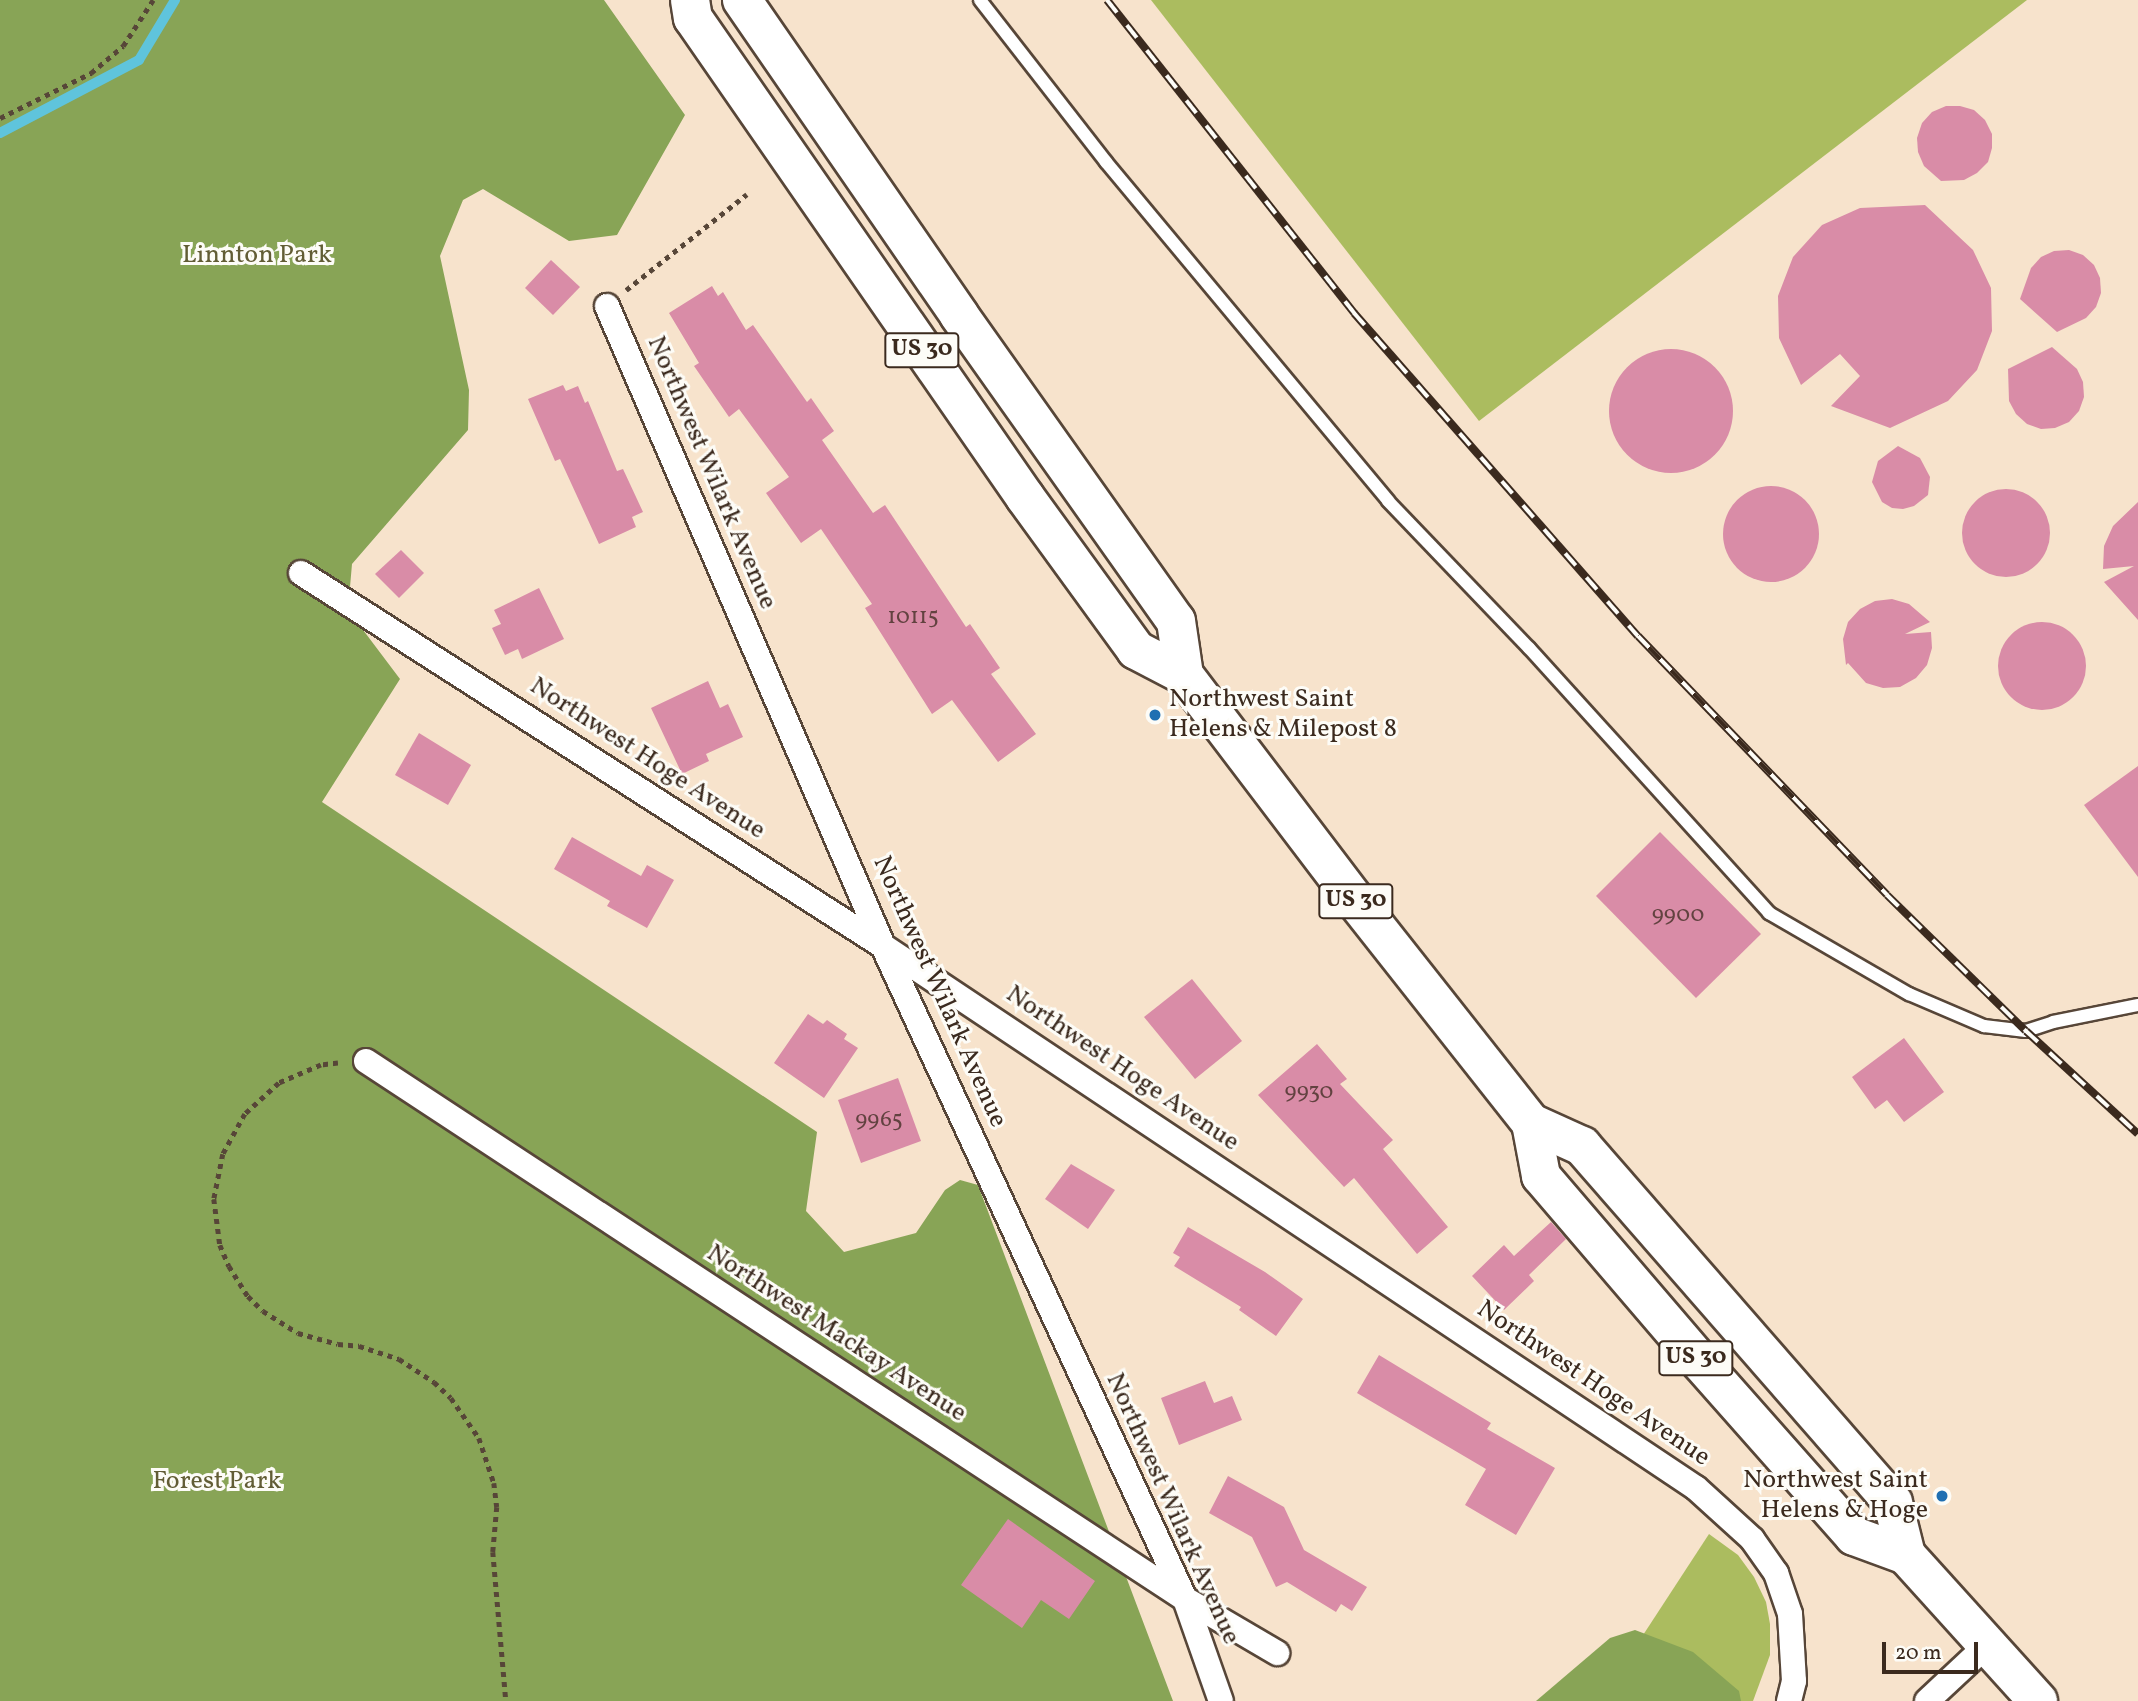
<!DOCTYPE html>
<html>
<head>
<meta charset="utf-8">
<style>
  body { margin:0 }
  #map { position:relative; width:2138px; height:1701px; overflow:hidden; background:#f7e3cc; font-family:Vollkorn,serif }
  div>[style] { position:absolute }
  .green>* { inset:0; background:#abbc5f }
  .forest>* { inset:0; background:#88a456 }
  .stream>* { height:10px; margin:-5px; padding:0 5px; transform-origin:5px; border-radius:5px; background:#5fc4dc }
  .building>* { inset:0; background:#d98ca7 }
  .round { border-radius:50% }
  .path>* { height:4.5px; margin-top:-2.25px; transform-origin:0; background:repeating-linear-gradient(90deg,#574638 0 5px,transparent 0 10px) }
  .roads { filter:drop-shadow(2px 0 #574638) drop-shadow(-2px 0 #574638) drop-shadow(0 2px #574638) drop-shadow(0 -2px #574638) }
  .lane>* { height:12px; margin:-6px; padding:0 6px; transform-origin:6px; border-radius:6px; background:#fff }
  .street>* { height:24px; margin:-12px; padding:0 12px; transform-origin:12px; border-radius:12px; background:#fff }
  .highway>* { height:38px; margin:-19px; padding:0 19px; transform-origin:19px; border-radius:19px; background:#fff }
  .rail>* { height:8px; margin-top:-4px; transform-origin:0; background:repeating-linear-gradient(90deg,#fdfcf7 0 16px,#3b2a1e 0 32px); box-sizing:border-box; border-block:2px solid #3b2a1e }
  .dots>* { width:19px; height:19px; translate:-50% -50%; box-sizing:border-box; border:4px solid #fdfcf7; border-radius:50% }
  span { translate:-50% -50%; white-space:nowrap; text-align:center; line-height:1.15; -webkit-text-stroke:6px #fdfcf7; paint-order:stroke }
  .number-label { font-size:23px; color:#624240 }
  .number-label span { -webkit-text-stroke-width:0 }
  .shield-label span { padding:2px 5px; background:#fdfcf7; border:2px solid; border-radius:5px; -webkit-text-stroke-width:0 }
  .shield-label { font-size:24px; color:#3b2a1e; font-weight:700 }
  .park-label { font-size:26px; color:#625d35 }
  .street-label { font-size:26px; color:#3b2a1e }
  .poi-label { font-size:26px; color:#3b2a1e }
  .left { translate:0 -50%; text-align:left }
  .right { translate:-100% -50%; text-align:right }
  .scale { position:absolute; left:1882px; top:1642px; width:96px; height:32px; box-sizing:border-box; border:4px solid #3b2a1e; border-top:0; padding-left:9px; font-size:21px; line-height:24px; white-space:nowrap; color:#3b2a1e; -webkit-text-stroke:5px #fdfcf7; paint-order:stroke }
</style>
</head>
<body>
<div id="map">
  <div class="green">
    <div style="clip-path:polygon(1151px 0,2027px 0,1479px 421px)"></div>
    <div style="clip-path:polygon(1709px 1534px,1738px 1555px,1754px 1577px,1766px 1602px,1770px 1624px,1770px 1655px,1753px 1701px,1600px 1701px)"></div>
  </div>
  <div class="forest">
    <div style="clip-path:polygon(0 0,604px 0,685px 115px,617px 235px,569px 241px,483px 189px,463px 200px,440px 256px,469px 390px,468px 430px,352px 564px,348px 610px,400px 679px,322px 802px,817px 1132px,806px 1211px,844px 1252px,916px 1233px,945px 1190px,960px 1180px,978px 1185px,1173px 1701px,0 1701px)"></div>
    <div style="clip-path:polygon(1635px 1630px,1693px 1652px,1739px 1691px,1741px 1701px,1536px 1701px,1610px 1638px)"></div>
  </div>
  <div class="stream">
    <div style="left:0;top:133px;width:157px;rotate:-27.7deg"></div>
    <div style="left:139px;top:60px;width:70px;rotate:-59deg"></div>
  </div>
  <div class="building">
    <div style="clip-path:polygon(1946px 106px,1960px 106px,1974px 110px,1985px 120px,1992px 134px,1992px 148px,1988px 162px,1977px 173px,1964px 180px,1941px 181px,1924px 166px,1918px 152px,1917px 138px,1922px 123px,1932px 112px)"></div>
    <div style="clip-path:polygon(1925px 205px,1973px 250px,1991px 288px,1992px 331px,1977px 370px,1948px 401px,1890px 428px,1831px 406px,1860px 376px,1840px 354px,1801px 385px,1779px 338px,1778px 296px,1793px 257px,1822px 225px,1860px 208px)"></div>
    <div style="clip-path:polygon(2069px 250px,2083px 255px,2094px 265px,2100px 278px,2101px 293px,2096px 307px,2086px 318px,2057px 332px,2020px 299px,2031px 268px,2041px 257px,2054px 251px)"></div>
    <div style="clip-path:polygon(551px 260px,580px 287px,553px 315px,525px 288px)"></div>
    <div style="clip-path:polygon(712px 286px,718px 296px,723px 292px,746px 330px,753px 325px,807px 402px,811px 398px,834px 431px,822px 440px,873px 513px,885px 505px,966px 627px,970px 624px,1000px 668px,991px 674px,1036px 734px,998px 762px,952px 700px,932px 714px,865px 608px,872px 604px,821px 529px,801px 543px,766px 493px,789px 477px,739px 409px,729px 417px,694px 366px,699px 363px,669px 313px)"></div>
    <div style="clip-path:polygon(2052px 347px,2077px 369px,2083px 382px,2084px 397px,2079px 411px,2069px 422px,2055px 428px,2041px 429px,2027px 424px,2016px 414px,2009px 401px,2008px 369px)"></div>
    <div class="round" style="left:1609px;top:349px;width:124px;height:124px"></div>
    <div style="clip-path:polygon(563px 385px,566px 391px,578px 386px,585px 403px,588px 401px,617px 471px,623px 469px,643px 512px,632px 517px,636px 527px,599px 544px,560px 459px,555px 461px,528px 399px)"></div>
    <div style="clip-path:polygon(1898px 446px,1920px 458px,1930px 477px,1928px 495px,1914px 506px,1903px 509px,1892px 508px,1882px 502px,1872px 482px,1878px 461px)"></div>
    <div class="round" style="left:1723px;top:486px;width:96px;height:96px"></div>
    <div class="round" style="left:1962px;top:489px;width:88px;height:88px"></div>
    <div style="clip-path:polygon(2138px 502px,2138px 620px,2104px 582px,2134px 566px,2103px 569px,2104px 546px,2113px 526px)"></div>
    <div style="clip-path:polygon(401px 550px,424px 573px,399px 598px,375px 574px)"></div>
    <div style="clip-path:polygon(539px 588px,564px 639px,522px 659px,518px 649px,505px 655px,492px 628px,501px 624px,494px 610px)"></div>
    <div style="clip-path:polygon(1892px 599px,1909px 604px,1930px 622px,1905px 634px,1931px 632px,1932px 648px,1927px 665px,1916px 678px,1900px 687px,1883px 688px,1866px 683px,1848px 663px,1846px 665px,1843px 639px,1848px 622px,1860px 609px,1875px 601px)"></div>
    <div class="round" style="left:1998px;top:622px;width:88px;height:88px"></div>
    <div style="clip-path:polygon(708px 681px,720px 708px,728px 704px,743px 737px,706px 754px,709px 761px,682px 774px,651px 708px)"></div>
    <div style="clip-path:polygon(419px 733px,471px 765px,448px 805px,395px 775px)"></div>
    <div style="clip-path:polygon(2138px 766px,2138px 877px,2084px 805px)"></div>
    <div style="clip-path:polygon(1660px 832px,1761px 934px,1696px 998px,1596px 896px)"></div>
    <div style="clip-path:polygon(572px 837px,641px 876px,647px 865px,674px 880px,647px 928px,607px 906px,610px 901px,554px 869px)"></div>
    <div style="clip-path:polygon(1192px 979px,1242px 1041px,1195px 1079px,1144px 1017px)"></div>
    <div style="clip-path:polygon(808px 1014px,823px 1024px,827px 1020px,847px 1034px,844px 1039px,858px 1048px,824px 1098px,774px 1063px)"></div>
    <div style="clip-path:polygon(1904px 1038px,1944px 1092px,1904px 1122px,1887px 1100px,1875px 1109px,1852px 1077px)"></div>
    <div style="clip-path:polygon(1317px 1044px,1347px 1079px,1340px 1084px,1393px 1140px,1383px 1149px,1448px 1227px,1417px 1254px,1354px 1178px,1344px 1187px,1258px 1095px)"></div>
    <div style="clip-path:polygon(898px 1078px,921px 1141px,861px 1163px,838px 1100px)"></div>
    <div style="clip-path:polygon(1071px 1164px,1115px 1190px,1088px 1229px,1045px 1199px)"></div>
    <div style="clip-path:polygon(1551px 1222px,1566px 1239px,1529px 1275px,1534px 1281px,1504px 1310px,1472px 1276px,1504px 1245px,1514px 1256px)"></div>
    <div style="clip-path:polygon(1188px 1227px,1265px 1272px,1303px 1299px,1276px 1336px,1239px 1310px,1241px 1307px,1174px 1266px,1180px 1257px,1173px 1253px)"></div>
    <div style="clip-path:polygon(1379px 1355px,1491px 1423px,1487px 1429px,1555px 1468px,1516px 1535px,1465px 1505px,1486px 1469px,1357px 1393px)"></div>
    <div style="clip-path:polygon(1205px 1381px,1214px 1403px,1232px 1396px,1242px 1420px,1179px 1445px,1161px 1398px)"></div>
    <div style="clip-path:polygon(1228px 1476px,1284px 1507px,1304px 1550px,1367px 1587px,1352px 1611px,1341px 1604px,1336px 1612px,1287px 1582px,1276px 1587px,1252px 1537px,1209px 1513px)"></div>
    <div style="clip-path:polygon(1008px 1519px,1095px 1581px,1069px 1619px,1041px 1600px,1022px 1628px,961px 1585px)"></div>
  </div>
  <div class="path">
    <div style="left:0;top:118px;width:102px;rotate:-26.3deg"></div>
    <div style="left:91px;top:73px;width:42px;rotate:-40.2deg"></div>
    <div style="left:123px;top:46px;width:55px;rotate:-56.9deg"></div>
    <div style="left:626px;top:290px;width:154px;rotate:-38.4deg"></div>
    <div style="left:338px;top:1063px;width:17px;rotate:173deg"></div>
    <div style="left:321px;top:1065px;width:46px;rotate:156.8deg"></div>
    <div style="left:279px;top:1083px;width:46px;rotate:137.6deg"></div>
    <div style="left:245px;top:1114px;width:46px;rotate:118.8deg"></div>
    <div style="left:223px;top:1154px;width:46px;rotate:101.3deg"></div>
    <div style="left:214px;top:1199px;width:46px;rotate:82.6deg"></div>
    <div style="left:220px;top:1245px;width:23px;rotate:67deg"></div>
    <div style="left:229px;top:1266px;width:36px;rotate:58deg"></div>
    <div style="left:248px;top:1296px;width:21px;rotate:45deg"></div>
    <div style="left:263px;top:1311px;width:41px;rotate:32.2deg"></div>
    <div style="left:298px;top:1333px;width:41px;rotate:15.4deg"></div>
    <div style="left:338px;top:1344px;width:21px;rotate:5deg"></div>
    <div style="left:359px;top:1346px;width:42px;rotate:18deg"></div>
    <div style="left:399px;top:1359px;width:42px;rotate:33.3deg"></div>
    <div style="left:434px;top:1382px;width:23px;rotate:43deg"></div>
    <div style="left:451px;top:1398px;width:49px;rotate:55deg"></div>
    <div style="left:479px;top:1438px;width:47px;rotate:71.6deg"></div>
    <div style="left:494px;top:1483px;width:24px;rotate:83deg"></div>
    <div style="left:497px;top:1507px;width:45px;rotate:95.1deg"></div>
    <div style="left:493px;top:1552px;width:150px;rotate:85deg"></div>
  </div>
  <div class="roads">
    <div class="lane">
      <div style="left:980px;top:0;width:205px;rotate:52.1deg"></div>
      <div style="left:1106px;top:162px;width:441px;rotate:50.2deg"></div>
      <div style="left:1388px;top:501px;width:204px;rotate:46.2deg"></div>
      <div style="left:1529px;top:648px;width:358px;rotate:47.8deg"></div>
      <div style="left:1769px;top:913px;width:162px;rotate:30.1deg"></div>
      <div style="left:1909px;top:994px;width:82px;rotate:23.1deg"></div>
      <div style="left:1984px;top:1026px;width:42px;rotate:6.8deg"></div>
      <div style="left:2026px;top:1031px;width:28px;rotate:-18deg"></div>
      <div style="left:2053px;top:1022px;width:87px;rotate:-11.3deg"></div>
    </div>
    <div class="street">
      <div style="left:607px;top:306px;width:697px;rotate:66.67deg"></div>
      <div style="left:883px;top:946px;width:719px;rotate:65.18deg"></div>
      <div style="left:1185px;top:1599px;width:108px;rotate:70.6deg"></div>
      <div style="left:301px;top:573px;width:691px;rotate:32.66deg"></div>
      <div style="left:883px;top:946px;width:977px;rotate:33.69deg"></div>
      <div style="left:1696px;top:1488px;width:76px;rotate:42.3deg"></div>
      <div style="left:1752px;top:1539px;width:42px;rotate:54.8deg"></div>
      <div style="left:1776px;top:1573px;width:43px;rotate:71.1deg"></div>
      <div style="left:1790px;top:1614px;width:67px;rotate:86.6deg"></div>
      <div style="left:1794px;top:1681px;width:21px;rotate:104deg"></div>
      <div style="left:366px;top:1061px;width:980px;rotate:33.3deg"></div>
      <div style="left:1185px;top:1599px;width:107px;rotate:30.4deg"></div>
      <div style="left:1927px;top:1701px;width:82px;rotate:-43deg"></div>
    </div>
    <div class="highway">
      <div style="left:690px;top:0;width:18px;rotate:81deg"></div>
      <div style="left:693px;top:18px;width:583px;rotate:55.27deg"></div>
      <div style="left:1025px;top:497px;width:189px;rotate:54deg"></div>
      <div style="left:1136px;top:650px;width:54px;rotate:27.5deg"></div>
      <div style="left:1184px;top:675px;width:281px;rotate:52.8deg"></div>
      <div style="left:1354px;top:899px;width:285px;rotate:51.7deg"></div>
      <div style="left:1531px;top:1123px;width:56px;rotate:24.3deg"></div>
      <div style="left:1582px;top:1146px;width:473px;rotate:48.9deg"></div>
      <div style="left:1893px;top:1503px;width:54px;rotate:76deg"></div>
      <div style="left:742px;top:0;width:383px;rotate:55.4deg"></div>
      <div style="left:959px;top:315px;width:375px;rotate:54.7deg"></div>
      <div style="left:1176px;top:621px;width:55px;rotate:81.6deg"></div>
      <div style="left:1531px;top:1123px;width:54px;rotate:79.3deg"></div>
      <div style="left:1541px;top:1176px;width:246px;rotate:49.4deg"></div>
      <div style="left:1701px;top:1363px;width:231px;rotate:48.5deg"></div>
      <div style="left:1854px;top:1536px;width:55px;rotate:20.1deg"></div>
      <div style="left:1906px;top:1555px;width:197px;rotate:47.9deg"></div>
    </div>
  </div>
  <div class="rail">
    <div style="left:1107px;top:0;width:399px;rotate:51.7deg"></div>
    <div style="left:1354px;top:313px;width:430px;rotate:48.7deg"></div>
    <div style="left:1638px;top:636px;width:359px;rotate:46.1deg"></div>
    <div style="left:1887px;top:895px;width:194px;rotate:44.4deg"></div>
    <div style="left:2026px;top:1031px;width:152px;rotate:42.6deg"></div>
  </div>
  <div class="dots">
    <div style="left:1155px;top:715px;background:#1f6fb2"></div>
    <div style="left:1942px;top:1496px;background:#1f6fb2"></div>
  </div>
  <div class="number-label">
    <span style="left:913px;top:617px">10115</span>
    <span style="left:1678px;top:915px">9900</span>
    <span style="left:1309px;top:1092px">9930</span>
    <span style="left:879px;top:1120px">9965</span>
  </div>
  <div class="shield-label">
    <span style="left:922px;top:350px">US 30</span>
    <span style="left:1356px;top:901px">US 30</span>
    <span style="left:1696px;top:1358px">US 30</span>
  </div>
  <div class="park-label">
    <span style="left:257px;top:256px">Linnton Park</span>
    <span style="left:217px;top:1482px">Forest Park</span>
  </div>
  <div class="street-label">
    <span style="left:711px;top:473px;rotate:67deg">Northwest Wilark Avenue</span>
    <span style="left:647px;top:759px;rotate:33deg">Northwest Hoge Avenue</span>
    <span style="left:939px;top:992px;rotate:66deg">Northwest Wilark Avenue</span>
    <span style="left:1122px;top:1069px;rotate:34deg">Northwest Hoge Avenue</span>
    <span style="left:836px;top:1334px;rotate:33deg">Northwest Mackay Avenue</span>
    <span style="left:1593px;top:1384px;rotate:34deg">Northwest Hoge Avenue</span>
    <span style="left:1172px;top:1509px;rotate:66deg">Northwest Wilark Avenue</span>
  </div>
  <div class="poi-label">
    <span class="left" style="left:1169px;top:715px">Northwest Saint<br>Helens &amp; Milepost 8</span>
    <span class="right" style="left:1928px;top:1496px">Northwest Saint<br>Helens &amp; Hoge</span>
  </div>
  <div class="scale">20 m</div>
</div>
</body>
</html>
